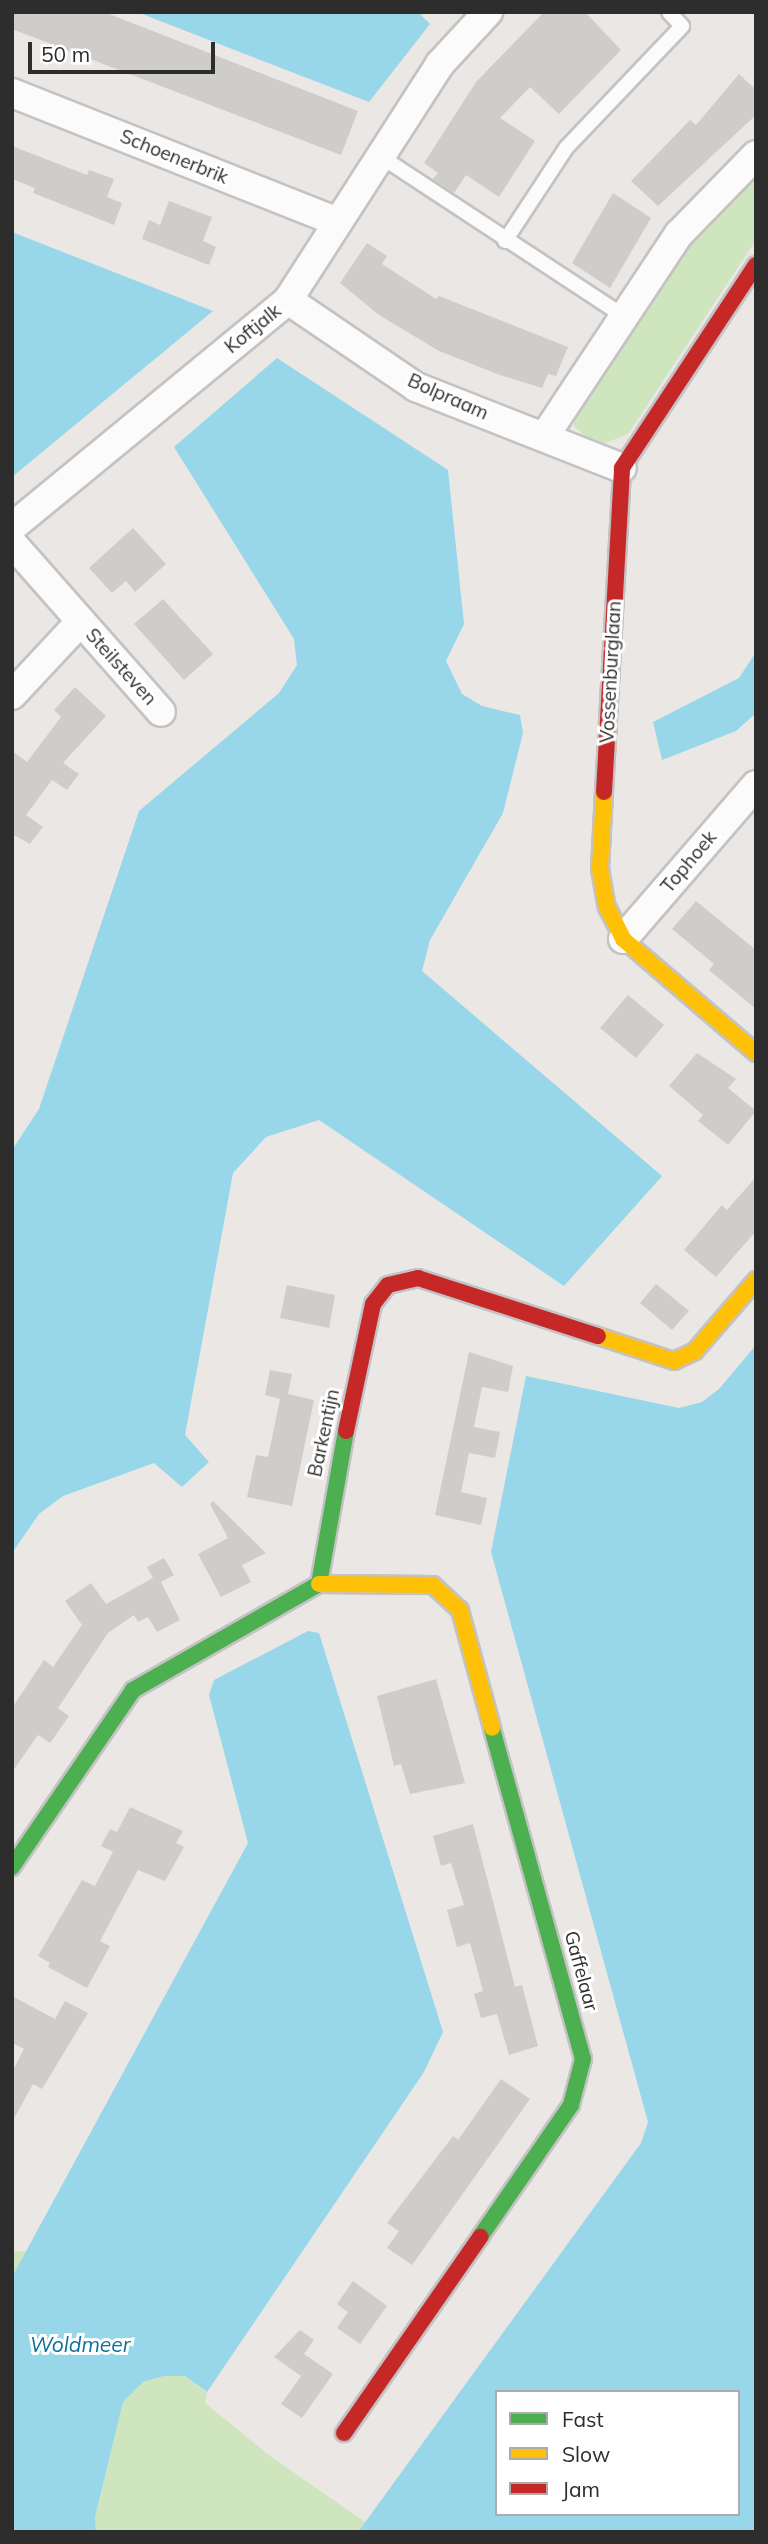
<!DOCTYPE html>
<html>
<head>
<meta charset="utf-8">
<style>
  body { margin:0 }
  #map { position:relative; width:768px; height:2544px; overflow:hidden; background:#eae7e4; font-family:Mulish,sans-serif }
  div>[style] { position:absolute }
  .green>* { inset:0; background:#cee5bd }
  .water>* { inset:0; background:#98d7ea }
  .building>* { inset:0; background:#cfcdca }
  .roads { filter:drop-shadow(2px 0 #c4c3c4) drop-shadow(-2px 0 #c4c3c4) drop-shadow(0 2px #c4c3c4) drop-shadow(0 -2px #c4c3c4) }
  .lane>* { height:14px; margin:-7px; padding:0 7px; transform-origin:7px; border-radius:7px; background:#fcfbfb }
  .street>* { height:28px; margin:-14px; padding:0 14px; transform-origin:14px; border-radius:14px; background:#fcfbfb }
  .fast>* { height:16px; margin:-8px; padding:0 8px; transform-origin:8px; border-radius:8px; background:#4caf50 }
  .slow>* { height:16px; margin:-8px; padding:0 8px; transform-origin:8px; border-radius:8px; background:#ffc107 }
  .jam>* { height:16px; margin:-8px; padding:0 8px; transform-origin:8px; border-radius:8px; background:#c62828 }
  span { translate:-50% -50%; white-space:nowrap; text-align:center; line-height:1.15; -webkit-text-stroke:6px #fff; paint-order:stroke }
  .street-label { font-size:19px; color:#2d2d2d }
  .water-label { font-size:21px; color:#10719d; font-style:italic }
  .frame { position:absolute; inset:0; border:14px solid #2d2d2d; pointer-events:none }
  .legend { position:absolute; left:495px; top:2390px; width:245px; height:126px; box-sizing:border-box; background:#fff; border:2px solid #ababab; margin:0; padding:9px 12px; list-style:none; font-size:21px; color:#2d2d2d }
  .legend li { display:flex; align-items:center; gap:14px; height:35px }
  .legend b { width:35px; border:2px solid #ababab }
  .scale { position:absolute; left:28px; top:42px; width:187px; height:32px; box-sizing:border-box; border:4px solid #2d2d2d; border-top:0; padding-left:9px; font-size:21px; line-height:24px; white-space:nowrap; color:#2d2d2d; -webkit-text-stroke:5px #fff; paint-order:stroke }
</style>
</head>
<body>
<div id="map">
  <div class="green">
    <div style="clip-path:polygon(756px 167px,756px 240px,628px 434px,605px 443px,587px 438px,574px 426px,574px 409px,677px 251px)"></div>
    <div style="clip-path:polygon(12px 2251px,27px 2252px,12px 2277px)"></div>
    <div style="clip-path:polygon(164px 2376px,185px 2376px,207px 2393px,205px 2403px,270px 2456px,365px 2522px,358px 2532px,96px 2532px,95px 2517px,123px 2402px,143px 2382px)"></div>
  </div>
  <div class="water">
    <div style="clip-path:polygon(137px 12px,418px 12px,430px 24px,369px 102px)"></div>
    <div style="clip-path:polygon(12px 232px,213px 311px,12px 477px)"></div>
    <div style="clip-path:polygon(277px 358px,448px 470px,464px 624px,446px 661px,462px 694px,482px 706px,520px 715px,523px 733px,503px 813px,430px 940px,422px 971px,662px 1176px,564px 1286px,319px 1120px,266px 1137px,233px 1173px,185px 1435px,209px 1462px,182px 1487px,154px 1463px,63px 1496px,39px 1514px,12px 1553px,12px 1150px,39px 1109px,139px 811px,279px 693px,297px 665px,294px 639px,174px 447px)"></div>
    <div style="clip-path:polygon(756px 652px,756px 713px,736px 731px,662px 760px,653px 722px,739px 678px)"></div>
    <div style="clip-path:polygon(evenodd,756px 1345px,756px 2532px,358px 2532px,641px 2143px,648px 2122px,491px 1552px,526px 1376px,679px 1408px,702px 1402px,719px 1389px,756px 1345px,497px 2392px,738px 2392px,738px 2514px,497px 2514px,497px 2392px)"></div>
    <div style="clip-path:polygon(308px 1631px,319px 1633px,443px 2032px,424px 2072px,207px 2392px,185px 2376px,164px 2376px,143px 2382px,123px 2402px,95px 2517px,96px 2532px,12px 2532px,12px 2277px,248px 1843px,209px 1695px,214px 1680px)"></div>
  </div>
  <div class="building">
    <div style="clip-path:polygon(12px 12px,104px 12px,358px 111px,341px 155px,12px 29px)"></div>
    <div style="clip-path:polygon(544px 12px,585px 12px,621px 50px,559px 114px,530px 87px,500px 118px,535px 141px,499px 197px,466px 175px,454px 193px,433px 179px,438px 173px,424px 163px,476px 82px)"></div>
    <div style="clip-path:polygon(739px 74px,756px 90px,756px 115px,658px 206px,631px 181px,690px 120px,696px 125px)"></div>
    <div style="clip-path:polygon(12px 146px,87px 175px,89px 170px,114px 179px,107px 197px,122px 203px,114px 225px,33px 193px,35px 188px,12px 179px)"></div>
    <div style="clip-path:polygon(613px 193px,651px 218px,610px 288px,572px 263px)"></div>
    <div style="clip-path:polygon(169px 201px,212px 217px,203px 241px,216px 247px,209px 265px,142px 239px,149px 220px,160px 225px)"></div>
    <div style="clip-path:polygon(367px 243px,387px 256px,382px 264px,436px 299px,439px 296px,568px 347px,556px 376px,548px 374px,542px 388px,500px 375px,439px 351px,379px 315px,340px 283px)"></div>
    <div style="clip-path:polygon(133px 528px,166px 564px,135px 592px,126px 581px,112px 593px,89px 568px)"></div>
    <div style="clip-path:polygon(163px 599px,213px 654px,184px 680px,134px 624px)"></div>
    <div style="clip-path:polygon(75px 687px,106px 716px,63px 763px,79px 774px,67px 790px,52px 780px,26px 815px,43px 827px,30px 844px,12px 834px,12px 751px,27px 762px,61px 717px,54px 710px)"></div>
    <div style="clip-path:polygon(696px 901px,756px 950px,756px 1009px,709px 970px,714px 964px,672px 929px)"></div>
    <div style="clip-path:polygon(628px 995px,664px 1025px,636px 1058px,600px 1028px)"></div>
    <div style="clip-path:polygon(697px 1053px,736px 1079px,728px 1088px,756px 1111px,728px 1145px,698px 1121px,703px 1115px,669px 1086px)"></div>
    <div style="clip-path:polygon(756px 1177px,756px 1231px,716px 1277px,684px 1250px,722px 1205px,727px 1210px)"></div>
    <div style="clip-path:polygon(656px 1284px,689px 1311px,672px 1330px,640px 1303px)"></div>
    <div style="clip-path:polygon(287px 1285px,335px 1295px,329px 1328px,280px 1318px)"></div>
    <div style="clip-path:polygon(469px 1352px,513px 1366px,508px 1392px,482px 1387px,474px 1427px,500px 1432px,495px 1458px,469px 1453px,461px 1492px,487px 1498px,481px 1525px,435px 1515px)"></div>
    <div style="clip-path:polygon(270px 1370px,292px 1374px,288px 1394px,314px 1400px,292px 1506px,247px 1497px,256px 1455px,268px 1457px,280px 1399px,265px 1395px)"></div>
    <div style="clip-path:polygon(213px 1501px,266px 1553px,242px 1565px,251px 1582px,221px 1597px,198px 1554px,228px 1538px,210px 1504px)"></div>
    <div style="clip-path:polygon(164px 1558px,174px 1575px,161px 1582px,180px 1620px,157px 1632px,148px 1617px,138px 1622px,134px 1615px,108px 1633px,58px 1708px,69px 1716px,50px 1743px,38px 1735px,12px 1772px,12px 1708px,44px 1660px,53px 1667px,82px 1625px,65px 1601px,91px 1583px,106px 1604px,153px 1578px,147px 1567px)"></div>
    <div style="clip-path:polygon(436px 1679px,465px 1783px,410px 1794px,401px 1764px,394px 1766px,377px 1696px)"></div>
    <div style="clip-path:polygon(130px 1807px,183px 1831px,176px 1843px,184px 1847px,165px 1881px,138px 1870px,100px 1941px,110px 1946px,87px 1988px,48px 1967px,50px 1963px,38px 1956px,82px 1880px,95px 1886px,113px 1852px,101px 1846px,110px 1829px,117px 1832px)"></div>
    <div style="clip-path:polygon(473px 1824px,515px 1987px,522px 1985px,538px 2046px,509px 2055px,497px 2014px,481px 2018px,474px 1994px,483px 1991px,470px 1943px,457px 1947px,447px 1910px,464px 1905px,451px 1863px,441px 1866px,433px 1836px)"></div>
    <div style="clip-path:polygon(12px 1996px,55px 2019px,65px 2001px,88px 2013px,42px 2089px,33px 2084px,12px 2122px,12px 2072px,24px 2049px,12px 2043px)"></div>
    <div style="clip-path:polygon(501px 2079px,530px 2099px,412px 2265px,387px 2248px,399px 2231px,387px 2223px,453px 2136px,458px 2140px)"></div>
    <div style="clip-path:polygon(353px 2281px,387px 2306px,360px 2344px,337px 2328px,348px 2312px,337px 2304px)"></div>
    <div style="clip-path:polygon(300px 2330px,314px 2340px,304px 2354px,333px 2374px,302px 2418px,281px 2404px,301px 2376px,274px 2357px)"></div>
  </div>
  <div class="roads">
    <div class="lane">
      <div style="left:380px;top:156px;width:292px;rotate:33.3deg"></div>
      <div style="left:505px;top:241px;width:111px;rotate:-56.7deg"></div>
      <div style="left:566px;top:148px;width:168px;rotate:-46.4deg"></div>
      <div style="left:682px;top:26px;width:19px;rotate:-133deg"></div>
    </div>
    <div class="street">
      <div style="left:12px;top:93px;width:350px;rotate:21.6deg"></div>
      <div style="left:288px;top:300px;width:155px;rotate:34.2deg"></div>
      <div style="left:416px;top:387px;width:221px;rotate:21.5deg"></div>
      <div style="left:544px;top:437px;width:244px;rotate:-56.4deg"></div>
      <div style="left:679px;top:234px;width:110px;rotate:-45.7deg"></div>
      <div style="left:12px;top:527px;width:357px;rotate:-39.4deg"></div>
      <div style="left:288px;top:300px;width:281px;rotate:-57.2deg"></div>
      <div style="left:440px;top:64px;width:71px;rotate:-47.3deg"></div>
      <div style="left:12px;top:543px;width:225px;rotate:48.6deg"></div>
      <div style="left:12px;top:695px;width:100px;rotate:-47deg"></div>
      <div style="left:623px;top:939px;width:203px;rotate:-49.2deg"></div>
    </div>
    <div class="fast">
      <div style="left:12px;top:1867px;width:214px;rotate:-55.6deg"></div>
      <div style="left:133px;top:1690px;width:214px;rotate:-29.7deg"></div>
      <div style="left:319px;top:1584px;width:155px;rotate:-80deg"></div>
      <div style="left:480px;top:2237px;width:160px;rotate:-55.4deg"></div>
      <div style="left:571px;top:2105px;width:48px;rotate:-75.4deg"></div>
      <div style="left:583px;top:2059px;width:343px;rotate:-105.4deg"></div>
    </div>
    <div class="slow">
      <div style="left:604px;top:792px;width:77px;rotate:93deg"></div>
      <div style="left:600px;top:869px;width:39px;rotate:80deg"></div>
      <div style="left:607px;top:907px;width:36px;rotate:63deg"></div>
      <div style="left:623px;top:939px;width:175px;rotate:40.6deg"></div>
      <div style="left:598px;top:1336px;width:80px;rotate:18.2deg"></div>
      <div style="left:674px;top:1361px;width:23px;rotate:-25deg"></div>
      <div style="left:695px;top:1351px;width:94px;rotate:-49.3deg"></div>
      <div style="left:319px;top:1584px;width:114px;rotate:0.5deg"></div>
      <div style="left:433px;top:1585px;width:37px;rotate:43deg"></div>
      <div style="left:460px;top:1610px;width:122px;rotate:74.8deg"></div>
    </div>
    <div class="jam">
      <div style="left:604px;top:792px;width:324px;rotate:-86.8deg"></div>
      <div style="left:622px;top:468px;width:243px;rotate:-56.6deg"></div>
      <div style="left:346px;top:1431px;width:130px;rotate:-78deg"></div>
      <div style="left:373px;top:1304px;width:24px;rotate:-52deg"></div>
      <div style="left:388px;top:1285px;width:31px;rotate:-13deg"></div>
      <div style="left:418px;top:1278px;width:189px;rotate:17.9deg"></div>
      <div style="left:344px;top:2433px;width:239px;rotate:-55.2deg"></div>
    </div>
  </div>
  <div class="street-label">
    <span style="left:174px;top:157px;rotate:22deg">Schoenerbrik</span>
    <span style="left:253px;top:329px;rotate:-39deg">Koftjalk</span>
    <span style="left:448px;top:397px;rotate:24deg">Bolpraam</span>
    <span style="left:121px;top:667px;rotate:48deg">Steilsteven</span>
    <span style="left:611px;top:672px;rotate:-87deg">Vossenburglaan</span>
    <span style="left:689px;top:862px;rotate:-50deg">Tophoek</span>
    <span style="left:324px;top:1433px;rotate:-78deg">Barkentijn</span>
    <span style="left:581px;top:1971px;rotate:75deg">Gaffelaar</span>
  </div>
  <div class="water-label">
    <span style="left:80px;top:2344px">Woldmeer</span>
  </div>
  <div class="frame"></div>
  <ul class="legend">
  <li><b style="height:9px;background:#4caf50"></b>Fast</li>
  <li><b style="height:9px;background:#ffc107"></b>Slow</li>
  <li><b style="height:9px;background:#c62828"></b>Jam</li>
  </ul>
  <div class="scale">50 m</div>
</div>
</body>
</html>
